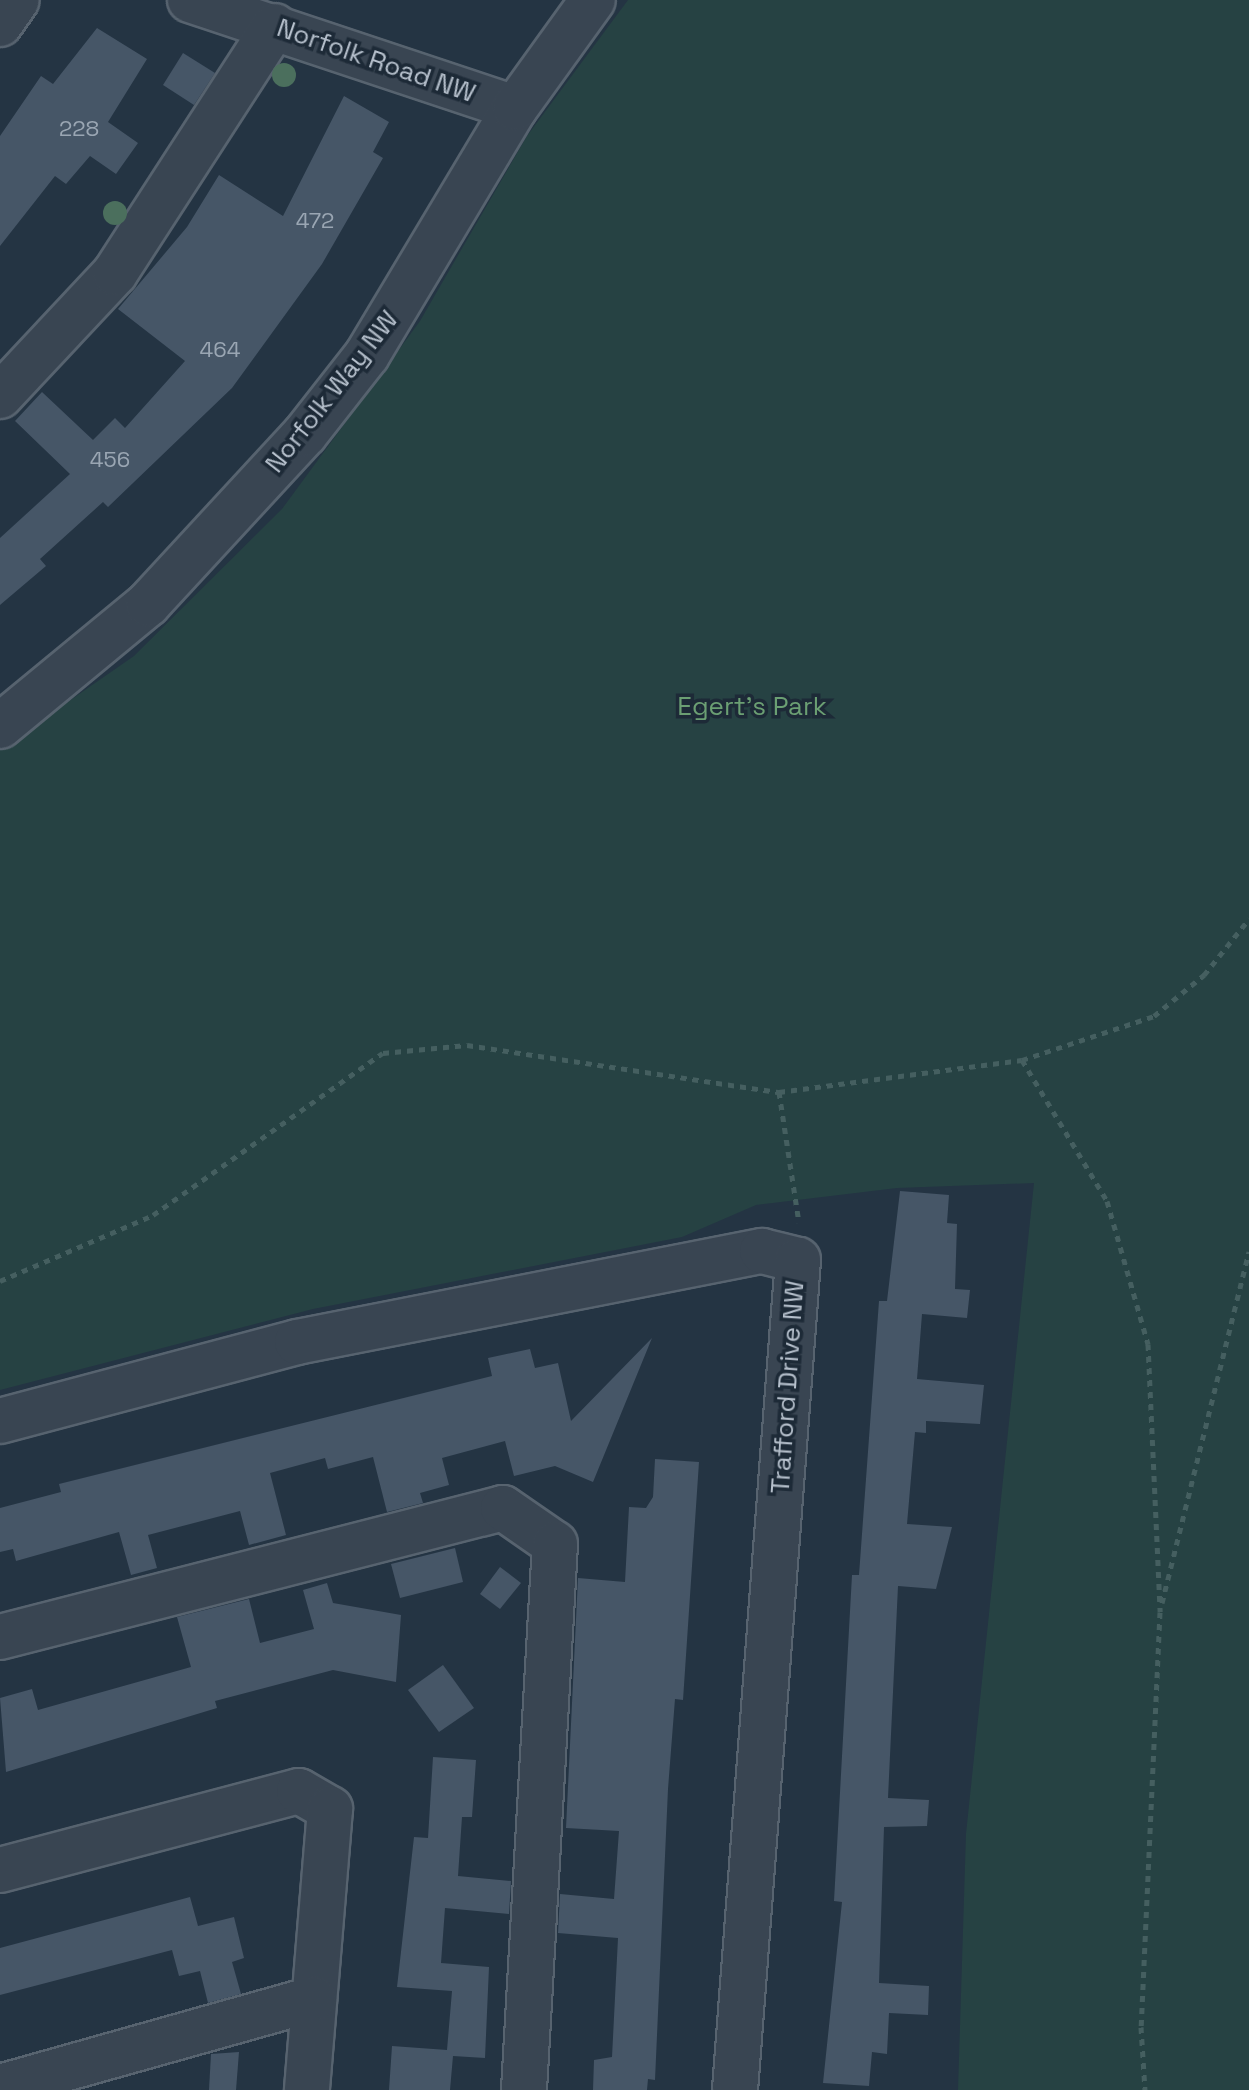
<!DOCTYPE html>
<html>
<head>
<meta charset="utf-8">
<style>
  body { margin:0 }
  #map { position:relative; width:1249px; height:2090px; overflow:hidden; background:#243443; font-family:"Space Grotesk",sans-serif }
  div>[style] { position:absolute }
  .green>* { inset:0; background:#264243 }
  .building>* { inset:0; background:#465667 }
  .path>* { height:5px; margin-top:-2.5px; transform-origin:0; background:repeating-linear-gradient(90deg,#455f60 0 6px,transparent 0 12px) }
  .roads { filter:drop-shadow(2px 0 #57636f) drop-shadow(-2px 0 #57636f) drop-shadow(0 2px #57636f) drop-shadow(0 -2px #57636f) }
  .minor>* { height:44px; margin:-22px; padding:0 22px; transform-origin:22px; border-radius:22px; background:#394552 }
  .trees>* { width:24px; height:24px; margin:-12px; border-radius:50%; background:#4b6f5d }
  span { translate:-50% -50%; white-space:nowrap; text-align:center; line-height:1.15; -webkit-text-stroke:7px #1d2a37; paint-order:stroke }
  .number-label { font-size:22px; color:#9aa6b3 }
  .number-label span { -webkit-text-stroke-width:0 }
  .street-label { font-size:26px; color:#b6c0cc }
  .park-label { font-size:26px; color:#6b9f73 }
</style>
</head>
<body>
<div id="map">
  <div class="green">
    <div style="clip-path:polygon(628px 0,1249px 0,1249px 2090px,958px 2090px,966px 1834px,1034px 1183px,897px 1188px,756px 1205px,682px 1237px,313px 1309px,0 1390px,0 749px,134px 656px,282px 509px,420px 321px,527px 136px)"></div>
  </div>
  <div class="building">
    <div style="clip-path:polygon(97px 28px,147px 59px,108px 122px,138px 143px,116px 174px,90px 156px,66px 184px,55px 176px,0 246px,0 136px,41px 76px,53px 84px)"></div>
    <div style="clip-path:polygon(183px 53px,215px 73px,194px 105px,163px 85px)"></div>
    <div style="clip-path:polygon(344px 96px,389px 122px,373px 152px,383px 158px,322px 264px,232px 388px,108px 507px,103px 502px,40px 559px,46px 566px,0 605px,0 538px,70px 474px,15px 421px,42px 392px,93px 440px,115px 418px,125px 428px,185px 361px,118px 309px,187px 227px,219px 175px,283px 216px)"></div>
    <div style="clip-path:polygon(900px 1191px,949px 1195px,947px 1223px,957px 1224px,955px 1289px,970px 1290px,967px 1318px,922px 1314px,917px 1379px,984px 1385px,980px 1424px,926px 1421px,926px 1433px,915px 1432px,907px 1524px,952px 1527px,936px 1589px,898px 1586px,888px 1798px,929px 1800px,927px 1826px,884px 1827px,879px 1983px,929px 1986px,928px 2015px,889px 2013px,887px 2054px,872px 2052px,869px 2086px,823px 2083px,842px 1902px,834px 1901px,852px 1575px,859px 1575px,879px 1301px,887px 1301px)"></div>
    <div style="clip-path:polygon(652px 1338px,593px 1482px,555px 1466px,514px 1476px,505px 1441px,442px 1458px,449px 1485px,420px 1493px,423px 1503px,387px 1512px,373px 1457px,328px 1469px,325px 1458px,270px 1473px,286px 1535px,249px 1545px,240px 1511px,148px 1535px,157px 1568px,131px 1575px,119px 1532px,16px 1561px,13px 1549px,0 1552px,0 1508px,61px 1492px,59px 1484px,492px 1376px,488px 1358px,530px 1349px,535px 1368px,558px 1363px,571px 1421px)"></div>
    <div style="clip-path:polygon(655px 1459px,699px 1462px,683px 1700px,675px 1699px,668px 1789px,655px 2080px,648px 2079px,647px 2090px,593px 2090px,594px 2060px,612px 2057px,618px 1938px,558px 1933px,560px 1894px,614px 1899px,619px 1831px,566px 1828px,578px 1578px,625px 1582px,629px 1507px,646px 1508px,653px 1497px)"></div>
    <div style="clip-path:polygon(455px 1548px,463px 1582px,400px 1598px,391px 1564px)"></div>
    <div style="clip-path:polygon(500px 1567px,521px 1583px,500px 1609px,480px 1594px)"></div>
    <div style="clip-path:polygon(327px 1583px,333px 1603px,401px 1615px,396px 1682px,333px 1670px,215px 1701px,217px 1708px,6px 1772px,0 1698px,32px 1689px,38px 1710px,191px 1667px,177px 1617px,249px 1599px,260px 1643px,314px 1629px,303px 1590px)"></div>
    <div style="clip-path:polygon(443px 1665px,474px 1708px,439px 1732px,408px 1690px)"></div>
    <div style="clip-path:polygon(433px 1757px,476px 1760px,472px 1817px,462px 1817px,458px 1876px,511px 1881px,509px 1914px,445px 1908px,441px 1963px,489px 1967px,485px 2058px,453px 2056px,450px 2090px,389px 2090px,392px 2046px,447px 2050px,452px 1991px,397px 1987px,414px 1837px,428px 1838px)"></div>
    <div style="clip-path:polygon(190px 1897px,198px 1926px,234px 1917px,244px 1958px,232px 1962px,241px 1994px,208px 2003px,200px 1971px,179px 1976px,172px 1950px,0 1995px,0 1948px)"></div>
    <div style="clip-path:polygon(239px 2052px,236px 2090px,209px 2090px,211px 2054px)"></div>
  </div>
  <div class="path">
    <div style="left:1022px;top:1060px;width:165px;rotate:58.9deg"></div>
    <div style="left:1107px;top:1201px;width:149px;rotate:74deg"></div>
    <div style="left:1148px;top:1344px;width:268px;rotate:87.4deg"></div>
    <div style="left:1160px;top:1612px;width:415px;rotate:92.6deg"></div>
    <div style="left:1141px;top:2027px;width:63px;rotate:86.4deg"></div>
    <div style="left:779px;top:1092px;width:132px;rotate:81.3deg"></div>
    <div style="left:0;top:1281px;width:167px;rotate:-23.3deg"></div>
    <div style="left:153px;top:1215px;width:281px;rotate:-35.2deg"></div>
    <div style="left:383px;top:1053px;width:84px;rotate:-5.4deg"></div>
    <div style="left:467px;top:1045px;width:316px;rotate:8.6deg"></div>
    <div style="left:779px;top:1092px;width:245px;rotate:-7.5deg"></div>
    <div style="left:1022px;top:1060px;width:139px;rotate:-18.4deg"></div>
    <div style="left:1154px;top:1016px;width:65px;rotate:-39.4deg"></div>
    <div style="left:1204px;top:975px;width:72px;rotate:-51.2deg"></div>
    <div style="left:1162px;top:1603px;width:362px;rotate:-76.1deg"></div>
  </div>
  <div class="roads">
    <div class="minor">
      <div style="left:190px;top:0;width:342px;rotate:18.4deg"></div>
      <div style="left:0;top:24px;width:29px;rotate:-55deg"></div>
      <div style="left:0;top:396px;width:168px;rotate:-46.9deg"></div>
      <div style="left:115px;top:273px;width:294px;rotate:-57.1deg"></div>
      <div style="left:0;top:726px;width:192px;rotate:-39.5deg"></div>
      <div style="left:148px;top:604px;width:231px;rotate:-47.3deg"></div>
      <div style="left:305px;top:434px;width:100px;rotate:-51.9deg"></div>
      <div style="left:367px;top:355px;width:288px;rotate:-59.1deg"></div>
      <div style="left:515px;top:108px;width:133px;rotate:-54.2deg"></div>
      <div style="left:0;top:1421px;width:307px;rotate:-14.9deg"></div>
      <div style="left:297px;top:1342px;width:474px;rotate:-11.1deg"></div>
      <div style="left:762px;top:1251px;width:37px;rotate:14deg"></div>
      <div style="left:798px;top:1260px;width:832px;rotate:94.34deg"></div>
      <div style="left:0;top:1637px;width:519px;rotate:-14.38deg"></div>
      <div style="left:503px;top:1508px;width:63px;rotate:34.7deg"></div>
      <div style="left:555px;top:1544px;width:547px;rotate:93.25deg"></div>
      <div style="left:0;top:1870px;width:309px;rotate:-14.8deg"></div>
      <div style="left:299px;top:1791px;width:36px;rotate:30deg"></div>
      <div style="left:330px;top:1809px;width:282px;rotate:94.7deg"></div>
      <div style="left:0;top:2087px;width:326px;rotate:-15.7deg"></div>
    </div>
  </div>
  <div class="trees">
    <div style="left:284px;top:75px"></div>
    <div style="left:115px;top:213px"></div>
  </div>
  <div class="number-label">
    <span style="left:79px;top:129px">228</span>
    <span style="left:315px;top:221px">472</span>
    <span style="left:220px;top:350px">464</span>
    <span style="left:110px;top:460px">456</span>
  </div>
  <div class="street-label">
    <span style="left:376px;top:61px;rotate:19deg">Norfolk Road NW</span>
    <span style="left:332px;top:392px;rotate:-52deg">Norfolk Way NW</span>
    <span style="left:788px;top:1387px;rotate:-86deg">Trafford Drive NW</span>
  </div>
  <div class="park-label">
    <span style="left:752px;top:707px">Egert's Park</span>
  </div>
</div>
</body>
</html>
